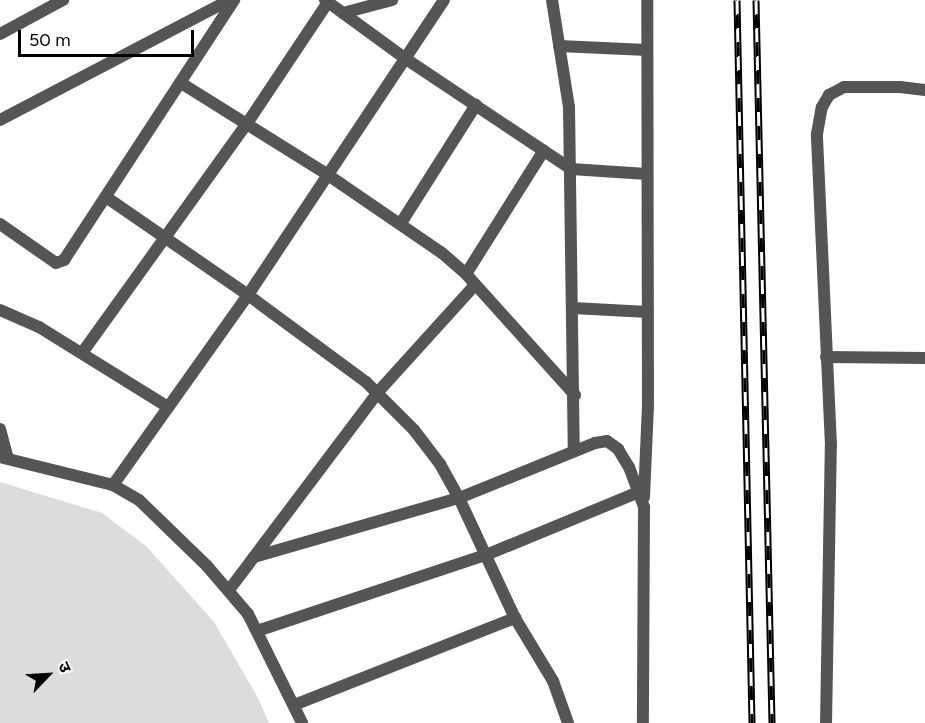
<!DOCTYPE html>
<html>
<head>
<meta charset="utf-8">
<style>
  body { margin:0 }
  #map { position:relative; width:925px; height:723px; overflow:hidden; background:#fff; font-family:Figtree,"Noto Sans Devanagari",sans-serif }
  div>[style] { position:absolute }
  .green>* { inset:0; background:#dcdcdc }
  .minor>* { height:12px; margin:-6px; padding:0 6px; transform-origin:6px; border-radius:6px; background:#555 }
  .rail>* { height:7px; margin-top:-3.5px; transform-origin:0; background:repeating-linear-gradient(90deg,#fff 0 14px,#000 0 28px); box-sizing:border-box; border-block:2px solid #000 }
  span { translate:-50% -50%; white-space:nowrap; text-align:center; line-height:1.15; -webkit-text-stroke:6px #fff; paint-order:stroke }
  .north { position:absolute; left:18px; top:645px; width:60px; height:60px; -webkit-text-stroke:4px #fff; paint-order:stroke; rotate:65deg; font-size:16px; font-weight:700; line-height:24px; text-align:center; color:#000 }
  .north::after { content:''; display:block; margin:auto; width:21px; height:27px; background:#000; clip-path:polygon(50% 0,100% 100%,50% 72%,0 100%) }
  .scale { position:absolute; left:18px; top:30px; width:176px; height:27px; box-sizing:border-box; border:3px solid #000; border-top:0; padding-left:8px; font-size:18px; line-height:21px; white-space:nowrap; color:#000; -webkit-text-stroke:4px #fff; paint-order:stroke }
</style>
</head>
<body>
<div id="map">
  <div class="green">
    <div style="clip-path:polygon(0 482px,102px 513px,147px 547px,214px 622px,258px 698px,269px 723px,0 723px)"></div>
  </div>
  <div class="minor">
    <div style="left:325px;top:0;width:100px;rotate:36.1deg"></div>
    <div style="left:406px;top:59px;width:198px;rotate:33.7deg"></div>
    <div style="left:571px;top:169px;width:76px;rotate:3.8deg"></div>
    <div style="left:552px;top:0;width:108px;rotate:81deg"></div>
    <div style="left:569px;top:107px;width:344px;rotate:89.2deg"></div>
    <div style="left:343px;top:13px;width:51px;rotate:-14.9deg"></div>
    <div style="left:0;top:34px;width:72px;rotate:-28.4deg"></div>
    <div style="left:559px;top:46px;width:88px;rotate:2.6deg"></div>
    <div style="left:181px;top:83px;width:173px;rotate:32deg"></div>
    <div style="left:328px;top:175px;width:138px;rotate:34.4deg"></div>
    <div style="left:442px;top:253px;width:32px;rotate:41deg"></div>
    <div style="left:466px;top:274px;width:163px;rotate:48deg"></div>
    <div style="left:0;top:120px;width:259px;rotate:-27.6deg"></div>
    <div style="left:106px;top:197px;width:173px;rotate:34.6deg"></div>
    <div style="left:248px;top:295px;width:147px;rotate:36.4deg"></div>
    <div style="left:366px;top:382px;width:68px;rotate:45deg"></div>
    <div style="left:414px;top:430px;width:43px;rotate:52.6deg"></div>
    <div style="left:440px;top:464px;width:39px;rotate:61deg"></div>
    <div style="left:459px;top:498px;width:132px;rotate:65deg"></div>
    <div style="left:515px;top:618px;width:74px;rotate:58.9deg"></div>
    <div style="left:553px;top:681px;width:45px;rotate:70.3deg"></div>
    <div style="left:401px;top:223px;width:140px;rotate:-57.6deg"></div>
    <div style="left:0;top:224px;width:68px;rotate:34.9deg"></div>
    <div style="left:56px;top:263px;width:9px;rotate:-21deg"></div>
    <div style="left:64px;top:260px;width:311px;rotate:-56.8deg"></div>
    <div style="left:466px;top:274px;width:146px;rotate:-57.8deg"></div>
    <div style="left:573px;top:308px;width:75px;rotate:3.1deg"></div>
    <div style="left:0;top:310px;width:43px;rotate:23.6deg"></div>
    <div style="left:39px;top:327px;width:152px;rotate:31.8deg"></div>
    <div style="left:82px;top:353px;width:281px;rotate:-54.3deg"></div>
    <div style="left:246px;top:125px;width:148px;rotate:-56.3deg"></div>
    <div style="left:826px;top:357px;width:99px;rotate:0.6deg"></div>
    <div style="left:0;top:429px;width:30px;rotate:75deg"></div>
    <div style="left:0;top:457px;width:116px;rotate:13.9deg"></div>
    <div style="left:113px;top:485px;width:30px;rotate:30deg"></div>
    <div style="left:139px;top:500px;width:95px;rotate:44.1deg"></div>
    <div style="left:207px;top:566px;width:63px;rotate:49.5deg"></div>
    <div style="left:248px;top:614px;width:122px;rotate:63.6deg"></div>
    <div style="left:113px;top:485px;width:233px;rotate:-54.6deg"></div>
    <div style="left:248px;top:295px;width:354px;rotate:-56.4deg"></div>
    <div style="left:644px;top:497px;width:90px;rotate:-87.5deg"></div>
    <div style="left:648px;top:407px;width:407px;rotate:-90.1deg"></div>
    <div style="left:254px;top:557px;width:213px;rotate:-16.1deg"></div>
    <div style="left:459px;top:498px;width:147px;rotate:-22deg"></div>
    <div style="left:595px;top:443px;width:12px;rotate:-9deg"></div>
    <div style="left:607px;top:441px;width:14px;rotate:36deg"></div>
    <div style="left:618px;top:449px;width:21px;rotate:59deg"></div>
    <div style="left:629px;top:467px;width:43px;rotate:69.4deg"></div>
    <div style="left:644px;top:507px;width:216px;rotate:90.3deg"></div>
    <div style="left:229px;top:590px;width:248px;rotate:-53deg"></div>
    <div style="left:378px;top:392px;width:144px;rotate:-47.8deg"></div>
    <div style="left:257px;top:631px;width:241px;rotate:-18.4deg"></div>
    <div style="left:486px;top:555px;width:165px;rotate:-22.4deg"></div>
    <div style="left:294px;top:705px;width:238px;rotate:-21.5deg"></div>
    <div style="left:826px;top:723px;width:277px;rotate:-89deg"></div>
    <div style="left:831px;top:446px;width:312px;rotate:-92.6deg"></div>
    <div style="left:817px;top:134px;width:27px;rotate:-80deg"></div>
    <div style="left:822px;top:107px;width:14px;rotate:-60deg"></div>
    <div style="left:829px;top:95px;width:17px;rotate:-28deg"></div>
    <div style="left:844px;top:87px;width:56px"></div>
    <div style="left:900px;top:87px;width:25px;rotate:7deg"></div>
  </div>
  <div class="rail">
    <div style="left:737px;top:0;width:723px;rotate:88.81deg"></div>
    <div style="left:756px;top:0;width:723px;rotate:88.73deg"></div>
  </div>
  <div class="north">उ</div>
  <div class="scale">50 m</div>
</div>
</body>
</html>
